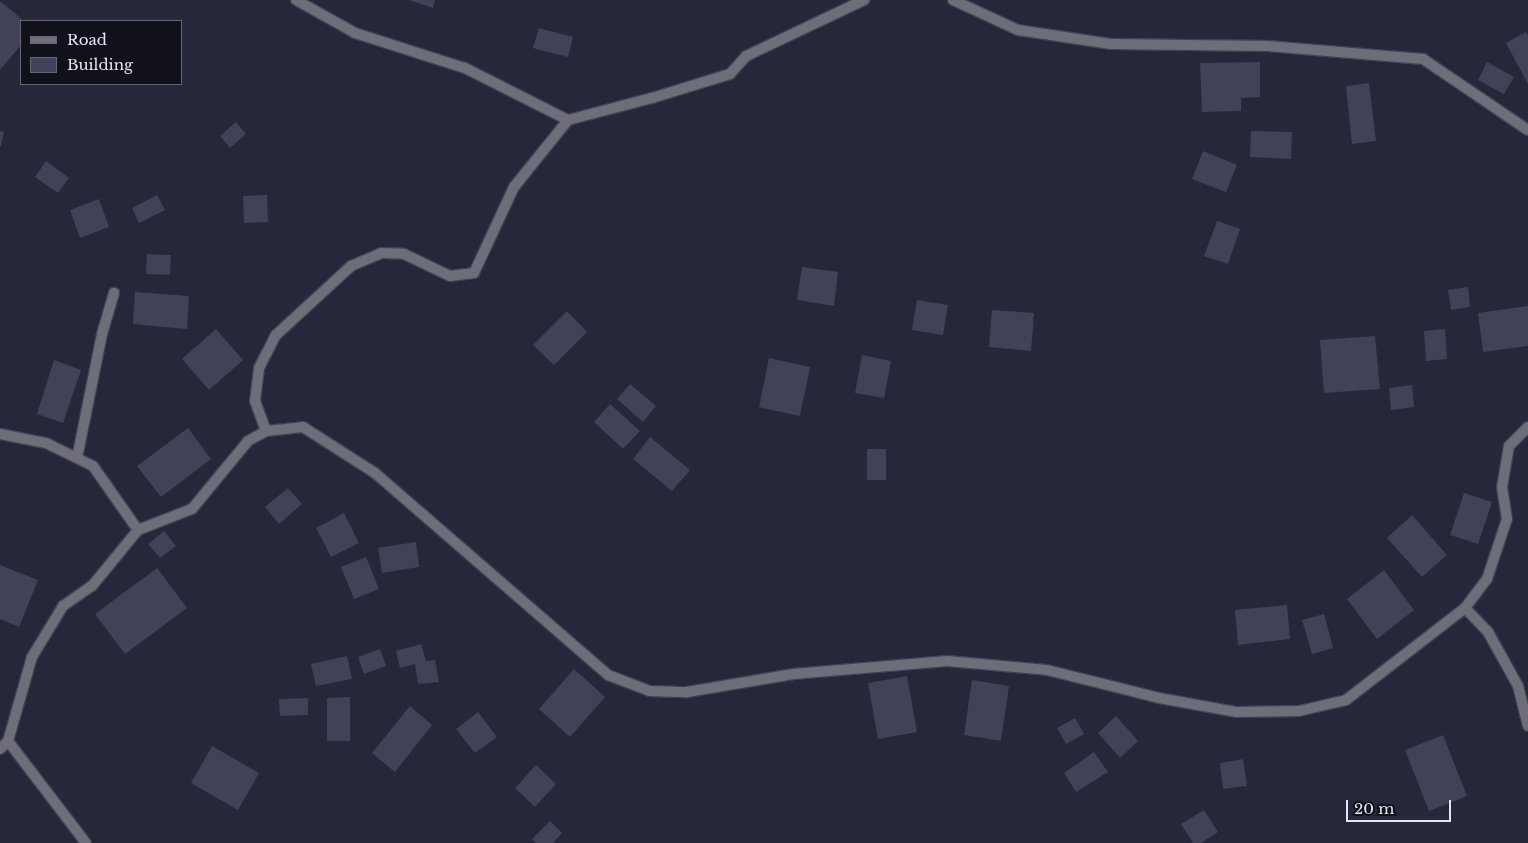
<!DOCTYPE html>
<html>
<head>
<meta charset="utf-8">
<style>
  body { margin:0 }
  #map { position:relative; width:1528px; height:843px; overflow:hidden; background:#25273b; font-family:"Libre Baskerville",serif }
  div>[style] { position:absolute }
  .building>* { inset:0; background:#404258 }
  .roads { filter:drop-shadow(1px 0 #404255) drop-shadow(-1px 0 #404255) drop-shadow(0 1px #404255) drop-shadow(0 -1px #404255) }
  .service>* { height:10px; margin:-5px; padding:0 5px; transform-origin:5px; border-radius:5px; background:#6d6e79 }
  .minor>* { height:10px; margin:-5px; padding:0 5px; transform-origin:5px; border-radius:5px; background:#6d6e79 }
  span { translate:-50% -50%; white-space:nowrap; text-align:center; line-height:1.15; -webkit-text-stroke:4.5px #10111a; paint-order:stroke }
  .legend { position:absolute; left:20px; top:20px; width:162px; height:65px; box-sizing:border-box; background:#10111a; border:1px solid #656671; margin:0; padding:6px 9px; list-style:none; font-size:15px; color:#e4e6f4 }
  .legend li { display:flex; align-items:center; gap:10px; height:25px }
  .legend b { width:25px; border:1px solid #656671 }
  .scale { position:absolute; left:1346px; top:800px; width:105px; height:22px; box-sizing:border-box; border:2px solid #e4e6f4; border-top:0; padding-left:6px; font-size:15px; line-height:18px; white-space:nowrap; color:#e4e6f4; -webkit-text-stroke:4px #10111a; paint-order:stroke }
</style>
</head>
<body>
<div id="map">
  <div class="building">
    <div style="clip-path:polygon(409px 0,435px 0,433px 8px)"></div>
    <div style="clip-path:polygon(0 1px,24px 21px,21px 21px,21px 45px,0 70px)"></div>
    <div style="clip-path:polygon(539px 28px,573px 37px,568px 57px,533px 48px)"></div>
    <div style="clip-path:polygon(1526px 32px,1528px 35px,1528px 84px,1506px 43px)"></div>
    <div style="clip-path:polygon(1260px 62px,1260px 97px,1241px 98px,1241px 111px,1202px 112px,1200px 63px)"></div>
    <div style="clip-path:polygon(1487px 62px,1514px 77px,1504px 94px,1478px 80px)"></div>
    <div style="clip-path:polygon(1369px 83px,1376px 141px,1352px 144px,1346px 86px)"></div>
    <div style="clip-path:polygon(236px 122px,246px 134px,230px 148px,220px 136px)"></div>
    <div style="clip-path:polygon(0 131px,4px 132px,1px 146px,0 146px)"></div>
    <div style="clip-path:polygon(1251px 131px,1292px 132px,1291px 159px,1250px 157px)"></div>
    <div style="clip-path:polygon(1203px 151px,1237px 165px,1226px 192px,1192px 179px)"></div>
    <div style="clip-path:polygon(46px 161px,69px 178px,58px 193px,35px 177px)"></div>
    <div style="clip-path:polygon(157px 195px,165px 210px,139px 223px,132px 208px)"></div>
    <div style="clip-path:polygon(267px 195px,268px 222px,244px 223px,243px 196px)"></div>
    <div style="clip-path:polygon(99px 199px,109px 227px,80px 238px,70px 210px)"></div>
    <div style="clip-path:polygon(1217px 221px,1240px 229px,1228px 264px,1204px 256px)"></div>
    <div style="clip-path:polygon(147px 254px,171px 255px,170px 275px,146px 274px)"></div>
    <div style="clip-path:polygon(802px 267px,838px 272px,834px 306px,797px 300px)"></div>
    <div style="clip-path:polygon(1468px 287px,1470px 307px,1451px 310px,1448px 290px)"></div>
    <div style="clip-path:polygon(135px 292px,189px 296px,187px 329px,133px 324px)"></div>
    <div style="clip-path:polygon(917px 300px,948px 305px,943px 335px,912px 330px)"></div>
    <div style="clip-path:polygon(1528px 306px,1528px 346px,1483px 352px,1478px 313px)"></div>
    <div style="clip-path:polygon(992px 310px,1034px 313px,1031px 351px,989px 347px)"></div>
    <div style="clip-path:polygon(567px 311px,587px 332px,554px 365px,533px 345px)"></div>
    <div style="clip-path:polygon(216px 329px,243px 360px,209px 390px,182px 359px)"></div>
    <div style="clip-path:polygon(1445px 329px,1447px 359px,1426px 361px,1424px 331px)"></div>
    <div style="clip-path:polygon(1375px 336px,1380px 389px,1324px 393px,1320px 340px)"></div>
    <div style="clip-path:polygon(862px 355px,891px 361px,884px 398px,855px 393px)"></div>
    <div style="clip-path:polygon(769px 358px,810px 367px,800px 416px,759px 407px)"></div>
    <div style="clip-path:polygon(54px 360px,81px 370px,63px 423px,37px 414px)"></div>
    <div style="clip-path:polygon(630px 384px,656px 406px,643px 422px,617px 399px)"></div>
    <div style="clip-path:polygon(1412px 385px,1414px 407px,1391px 410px,1389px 388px)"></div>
    <div style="clip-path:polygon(610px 404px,640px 431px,623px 449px,594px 422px)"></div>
    <div style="clip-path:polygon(188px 428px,211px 459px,161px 497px,137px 466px)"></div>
    <div style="clip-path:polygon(650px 437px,690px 470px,672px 491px,633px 459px)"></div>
    <div style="clip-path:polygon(867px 449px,886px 449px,886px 480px,867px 480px)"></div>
    <div style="clip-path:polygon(288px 488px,302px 504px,279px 524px,265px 507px)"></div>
    <div style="clip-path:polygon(1464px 493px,1492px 502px,1478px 544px,1450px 535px)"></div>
    <div style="clip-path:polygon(344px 513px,359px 543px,331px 557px,316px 528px)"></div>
    <div style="clip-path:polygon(1412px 515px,1447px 555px,1422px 577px,1387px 538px)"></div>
    <div style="clip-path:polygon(164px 531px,176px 546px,160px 558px,148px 544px)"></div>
    <div style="clip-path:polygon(416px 542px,419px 567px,382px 573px,378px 548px)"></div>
    <div style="clip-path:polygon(366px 557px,379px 589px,354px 599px,341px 567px)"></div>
    <div style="clip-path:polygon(0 565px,38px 580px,19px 627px,0 619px)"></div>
    <div style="clip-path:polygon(157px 568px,187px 608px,125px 654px,95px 614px)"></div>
    <div style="clip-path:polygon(1384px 570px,1414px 610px,1377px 639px,1347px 599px)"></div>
    <div style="clip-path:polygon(1287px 605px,1290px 639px,1238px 645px,1235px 610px)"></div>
    <div style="clip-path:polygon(1324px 614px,1333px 648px,1312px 654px,1302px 620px)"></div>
    <div style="clip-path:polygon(421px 644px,426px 661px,435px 660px,439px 682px,418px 684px,415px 664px,400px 668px,396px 651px)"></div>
    <div style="clip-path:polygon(380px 649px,386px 666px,364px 674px,358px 657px)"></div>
    <div style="clip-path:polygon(347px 656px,352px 679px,316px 686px,311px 664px)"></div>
    <div style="clip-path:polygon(574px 669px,605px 697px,570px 737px,539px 709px)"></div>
    <div style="clip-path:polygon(907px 676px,917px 732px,878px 739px,868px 683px)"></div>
    <div style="clip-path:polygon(972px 680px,1009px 686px,1001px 741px,964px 735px)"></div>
    <div style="clip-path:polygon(350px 697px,350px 741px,327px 741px,327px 698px)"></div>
    <div style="clip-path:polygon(308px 698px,308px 715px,280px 716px,279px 699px)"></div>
    <div style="clip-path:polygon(410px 706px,432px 725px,395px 772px,372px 753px)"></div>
    <div style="clip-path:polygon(478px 712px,497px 737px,475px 753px,456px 729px)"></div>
    <div style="clip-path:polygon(1116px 716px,1138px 741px,1120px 758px,1098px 733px)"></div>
    <div style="clip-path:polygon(1075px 718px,1084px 734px,1066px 744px,1057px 728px)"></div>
    <div style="clip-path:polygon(1443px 735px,1467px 796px,1429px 811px,1405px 750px)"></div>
    <div style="clip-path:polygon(212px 746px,259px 773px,238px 810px,191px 783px)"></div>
    <div style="clip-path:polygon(1094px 752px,1108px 772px,1076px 792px,1064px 773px)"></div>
    <div style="clip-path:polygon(1243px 759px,1247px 786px,1223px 789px,1220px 763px)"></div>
    <div style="clip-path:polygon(536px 765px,556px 784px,535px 807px,515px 788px)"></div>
    <div style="clip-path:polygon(1204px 810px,1218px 832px,1201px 843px,1193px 843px,1181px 824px)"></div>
    <div style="clip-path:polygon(550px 821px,562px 833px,553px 843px,536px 843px,532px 839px)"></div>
  </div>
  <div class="roads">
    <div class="service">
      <div style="left:77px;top:458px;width:126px;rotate:-78.6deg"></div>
      <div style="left:102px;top:334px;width:43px;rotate:-73.7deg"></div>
    </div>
    <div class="minor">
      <div style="left:296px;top:0;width:68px;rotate:29.2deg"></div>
      <div style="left:355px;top:33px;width:115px;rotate:17.7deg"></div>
      <div style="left:465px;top:68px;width:115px;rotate:26.8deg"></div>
      <div style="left:953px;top:0;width:72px;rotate:24.8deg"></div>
      <div style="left:1018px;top:30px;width:94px;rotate:8.6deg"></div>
      <div style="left:1111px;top:44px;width:156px;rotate:0.7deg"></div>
      <div style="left:1267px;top:46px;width:157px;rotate:4.8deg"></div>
      <div style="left:1423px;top:59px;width:127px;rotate:34.1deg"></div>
      <div style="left:266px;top:431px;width:37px;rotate:-6deg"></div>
      <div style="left:303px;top:427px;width:85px;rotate:32.6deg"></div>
      <div style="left:375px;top:473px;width:308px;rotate:40.9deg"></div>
      <div style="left:608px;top:675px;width:45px;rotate:20.9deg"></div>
      <div style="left:650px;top:691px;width:37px;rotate:2deg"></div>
      <div style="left:687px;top:692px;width:108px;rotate:-9.6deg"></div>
      <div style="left:793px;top:674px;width:155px;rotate:-4.8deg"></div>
      <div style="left:947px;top:661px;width:100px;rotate:5.1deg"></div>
      <div style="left:1047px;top:670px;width:115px;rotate:14deg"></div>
      <div style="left:1159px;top:698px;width:78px;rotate:10.3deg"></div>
      <div style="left:1236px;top:712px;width:63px;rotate:-0.9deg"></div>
      <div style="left:1299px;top:711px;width:48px;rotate:-13.2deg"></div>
      <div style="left:1346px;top:700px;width:150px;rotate:-37.7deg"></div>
      <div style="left:1465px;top:608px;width:36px;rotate:-53deg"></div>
      <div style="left:1487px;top:579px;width:63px;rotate:-71.6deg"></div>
      <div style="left:1507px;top:519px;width:32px;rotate:-99deg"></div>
      <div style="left:1502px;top:487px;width:42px;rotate:-80.3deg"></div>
      <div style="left:1509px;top:446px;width:27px;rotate:-45deg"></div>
      <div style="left:0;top:434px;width:47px;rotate:11.1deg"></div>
      <div style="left:46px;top:443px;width:52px;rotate:26.1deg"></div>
      <div style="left:93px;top:466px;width:78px;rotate:54.9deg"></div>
      <div style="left:1465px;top:608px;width:33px;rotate:46deg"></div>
      <div style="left:1488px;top:632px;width:62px;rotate:60.9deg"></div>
      <div style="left:1518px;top:686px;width:41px;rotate:76deg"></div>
      <div style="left:8px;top:741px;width:128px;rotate:52.6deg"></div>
      <div style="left:0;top:749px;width:11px;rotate:-45deg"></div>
      <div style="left:8px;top:741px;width:87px;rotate:-74.1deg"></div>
      <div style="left:32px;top:657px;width:60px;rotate:-58.7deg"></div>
      <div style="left:63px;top:606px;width:35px;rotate:-35deg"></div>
      <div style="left:92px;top:586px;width:72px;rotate:-50.6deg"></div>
      <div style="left:138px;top:530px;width:58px;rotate:-21.3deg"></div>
      <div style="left:192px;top:509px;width:88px;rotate:-50.5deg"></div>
      <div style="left:248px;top:441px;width:21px;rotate:-29deg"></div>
      <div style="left:266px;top:431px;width:32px;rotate:-110deg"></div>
      <div style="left:255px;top:401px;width:33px;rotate:-83deg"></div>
      <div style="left:259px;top:368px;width:37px;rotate:-63deg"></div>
      <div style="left:276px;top:335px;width:102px;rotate:-42.6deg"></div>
      <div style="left:351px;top:266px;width:33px;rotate:-23deg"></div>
      <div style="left:381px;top:253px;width:23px;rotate:2deg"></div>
      <div style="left:404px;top:254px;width:51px;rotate:25.6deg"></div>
      <div style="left:450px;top:276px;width:24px;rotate:-7deg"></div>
      <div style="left:474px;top:273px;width:95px;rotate:-65.1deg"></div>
      <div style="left:514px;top:187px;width:86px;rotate:-51.1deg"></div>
      <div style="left:568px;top:120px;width:87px;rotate:-14.7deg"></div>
      <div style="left:652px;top:98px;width:82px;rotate:-17.1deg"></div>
      <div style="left:730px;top:74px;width:24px;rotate:-48deg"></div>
      <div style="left:746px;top:56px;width:131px;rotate:-25.4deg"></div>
    </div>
  </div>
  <ul class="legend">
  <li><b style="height:6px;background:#6d6e79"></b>Road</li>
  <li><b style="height:14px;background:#404258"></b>Building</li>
  </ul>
  <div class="scale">20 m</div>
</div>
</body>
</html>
